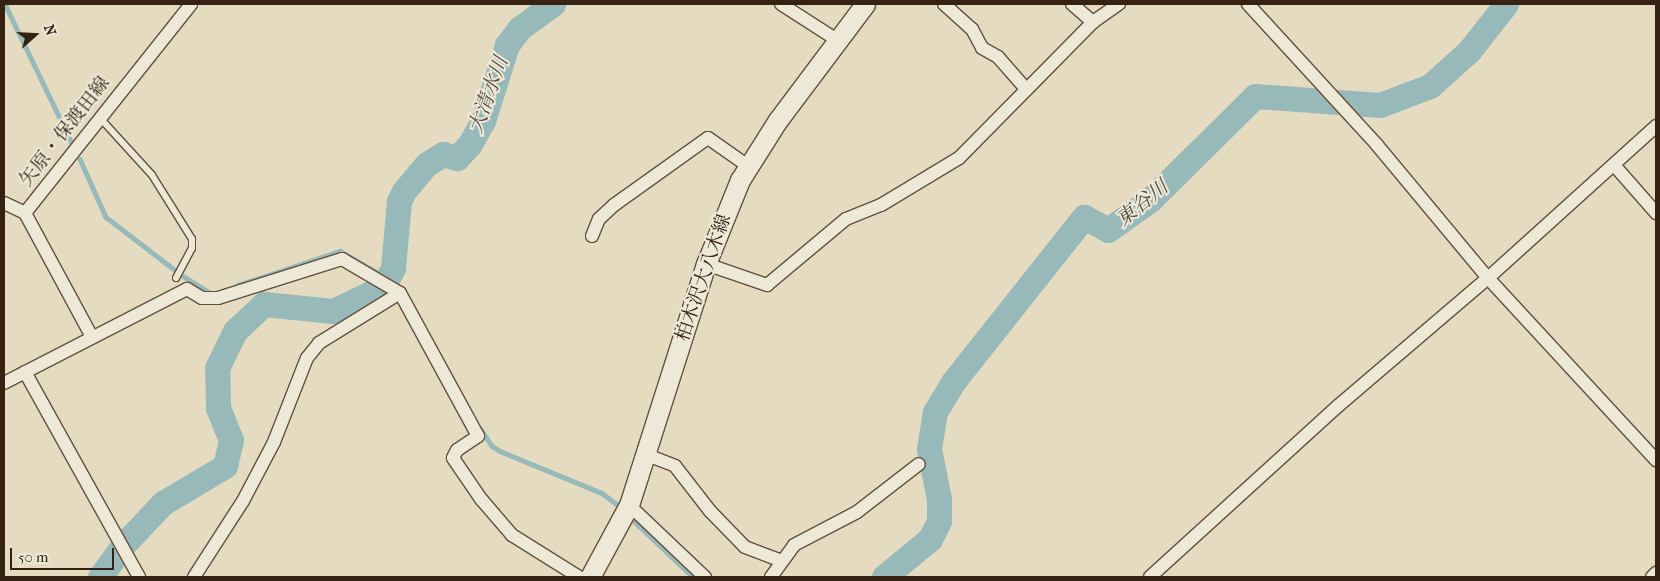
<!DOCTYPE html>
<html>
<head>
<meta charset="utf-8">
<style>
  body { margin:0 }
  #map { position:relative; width:1660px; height:581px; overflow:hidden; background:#e5dbc1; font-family:"IM FELL French Canon","Noto Serif JP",serif }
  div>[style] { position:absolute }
  .stream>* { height:4.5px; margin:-2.25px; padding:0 2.25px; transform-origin:2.25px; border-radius:2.25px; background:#98b9ba }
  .river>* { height:25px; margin:-12.5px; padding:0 12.5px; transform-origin:12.5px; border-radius:12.5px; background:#98b9ba }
  .roads { filter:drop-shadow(1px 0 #61503e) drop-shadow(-1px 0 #61503e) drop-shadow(0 1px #61503e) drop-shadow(0 -1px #61503e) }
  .service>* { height:6px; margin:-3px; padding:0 3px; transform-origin:3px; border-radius:3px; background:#eee8d7 }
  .minor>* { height:12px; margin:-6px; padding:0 6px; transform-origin:6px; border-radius:6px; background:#eee8d7 }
  .secondary>* { height:19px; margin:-9.5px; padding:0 9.5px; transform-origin:9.5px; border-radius:9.5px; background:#eee8d7 }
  span { translate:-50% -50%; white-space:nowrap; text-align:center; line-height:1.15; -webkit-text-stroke:4px #eee8d7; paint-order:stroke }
  .street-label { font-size:19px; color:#352212 }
  .water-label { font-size:20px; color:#534f44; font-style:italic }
  .frame { position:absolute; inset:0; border:5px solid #352212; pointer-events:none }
  .north { position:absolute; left:10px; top:10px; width:50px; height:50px; -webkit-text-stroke:4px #eee8d7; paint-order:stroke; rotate:71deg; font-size:14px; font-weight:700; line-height:20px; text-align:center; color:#352212 }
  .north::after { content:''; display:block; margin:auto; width:18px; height:22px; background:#352212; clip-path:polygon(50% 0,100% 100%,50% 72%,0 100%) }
  .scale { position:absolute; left:10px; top:548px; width:104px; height:22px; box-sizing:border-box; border:2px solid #352212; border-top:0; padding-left:6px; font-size:15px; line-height:18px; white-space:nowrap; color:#352212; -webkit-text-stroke:4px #eee8d7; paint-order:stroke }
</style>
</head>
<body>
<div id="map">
  <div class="stream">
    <div style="left:5px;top:4px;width:157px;rotate:64.3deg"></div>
    <div style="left:80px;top:159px;width:64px;rotate:65.9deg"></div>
    <div style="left:106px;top:217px;width:87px;rotate:37.5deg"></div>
    <div style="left:183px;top:276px;width:34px;rotate:32deg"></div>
    <div style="left:238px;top:285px;width:108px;rotate:-18.4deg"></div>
    <div style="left:340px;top:251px;width:54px;rotate:29.9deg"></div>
    <div style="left:481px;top:429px;width:20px;rotate:57deg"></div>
    <div style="left:492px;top:446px;width:9px;rotate:32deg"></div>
    <div style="left:500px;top:451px;width:110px;rotate:22.4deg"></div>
    <div style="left:602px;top:493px;width:21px;rotate:37deg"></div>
    <div style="left:634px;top:521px;width:81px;rotate:43.5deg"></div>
  </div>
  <div class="river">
    <div style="left:100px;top:577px;width:41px;rotate:-54deg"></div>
    <div style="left:124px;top:544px;width:57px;rotate:-46.4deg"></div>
    <div style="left:163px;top:503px;width:72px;rotate:-30.8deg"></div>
    <div style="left:225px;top:466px;width:27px;rotate:-77deg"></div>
    <div style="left:231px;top:440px;width:35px;rotate:-112deg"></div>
    <div style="left:218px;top:407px;width:39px;rotate:-91deg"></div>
    <div style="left:217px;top:368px;width:41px;rotate:-64.1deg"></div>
    <div style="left:235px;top:331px;width:40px;rotate:-43deg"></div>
    <div style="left:264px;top:304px;width:69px;rotate:5.8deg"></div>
    <div style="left:333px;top:311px;width:55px;rotate:-25.6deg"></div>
    <div style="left:383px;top:287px;width:21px;rotate:-62deg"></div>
    <div style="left:393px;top:268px;width:67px;rotate:-84.9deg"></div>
    <div style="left:399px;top:201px;width:11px;rotate:-63deg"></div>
    <div style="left:404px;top:191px;width:35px;rotate:-50deg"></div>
    <div style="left:427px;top:164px;width:19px;rotate:-32deg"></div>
    <div style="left:443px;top:154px;width:15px;rotate:16deg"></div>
    <div style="left:457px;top:158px;width:19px;rotate:-47deg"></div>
    <div style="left:470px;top:144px;width:26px;rotate:-61deg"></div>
    <div style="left:483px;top:121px;width:80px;rotate:-72.5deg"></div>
    <div style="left:507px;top:45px;width:21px;rotate:-53deg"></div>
    <div style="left:520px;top:28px;width:41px;rotate:-36deg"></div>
    <div style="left:884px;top:577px;width:60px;rotate:-39.6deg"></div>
    <div style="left:930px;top:539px;width:20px;rotate:-63deg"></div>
    <div style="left:939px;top:521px;width:22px;rotate:-90deg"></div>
    <div style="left:939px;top:499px;width:51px;rotate:-101.3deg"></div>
    <div style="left:929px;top:449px;width:37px;rotate:-81deg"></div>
    <div style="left:935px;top:412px;width:35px;rotate:-59deg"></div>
    <div style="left:953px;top:382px;width:211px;rotate:-51.6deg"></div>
    <div style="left:1084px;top:217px;width:27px;rotate:28deg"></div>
    <div style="left:1108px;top:230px;width:52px;rotate:-35.5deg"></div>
    <div style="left:1150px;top:200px;width:148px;rotate:-44.7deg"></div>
    <div style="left:1255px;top:96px;width:125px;rotate:4.1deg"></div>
    <div style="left:1380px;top:105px;width:53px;rotate:-20.8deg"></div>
    <div style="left:1430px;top:86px;width:52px;rotate:-41.9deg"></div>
    <div style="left:1469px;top:51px;width:60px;rotate:-51.8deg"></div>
  </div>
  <div class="roads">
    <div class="service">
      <div style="left:100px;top:118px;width:77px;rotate:47.6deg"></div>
      <div style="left:152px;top:175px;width:75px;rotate:58deg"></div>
      <div style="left:192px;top:239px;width:9px;rotate:90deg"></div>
      <div style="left:192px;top:248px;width:34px;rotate:118deg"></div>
    </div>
    <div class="minor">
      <div style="left:781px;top:4px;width:67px;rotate:32.7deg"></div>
      <div style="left:944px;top:4px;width:38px;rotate:42deg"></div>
      <div style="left:972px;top:29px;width:21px;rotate:62deg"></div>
      <div style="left:982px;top:48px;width:18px;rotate:29deg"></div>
      <div style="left:998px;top:57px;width:43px;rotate:48.8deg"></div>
      <div style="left:1072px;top:4px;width:28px;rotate:41deg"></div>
      <div style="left:1248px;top:4px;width:191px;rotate:47.5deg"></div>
      <div style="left:1377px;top:145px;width:173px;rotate:50.2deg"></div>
      <div style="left:1488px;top:278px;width:248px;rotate:47.3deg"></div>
      <div style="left:1614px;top:165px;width:64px;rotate:48.8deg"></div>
      <div style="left:4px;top:203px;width:23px;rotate:25deg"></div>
      <div style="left:25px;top:213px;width:267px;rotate:-51.5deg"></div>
      <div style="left:25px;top:213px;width:141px;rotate:61.6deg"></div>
      <div style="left:592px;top:236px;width:18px;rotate:-68deg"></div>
      <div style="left:599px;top:219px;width:21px;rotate:-43deg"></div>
      <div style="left:614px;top:205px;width:115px;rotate:-35.5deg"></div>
      <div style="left:708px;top:138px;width:49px;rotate:35deg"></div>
      <div style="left:706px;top:264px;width:65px;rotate:19deg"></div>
      <div style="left:767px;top:285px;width:103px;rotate:-39.9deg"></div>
      <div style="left:846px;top:219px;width:38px;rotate:-22deg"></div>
      <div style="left:881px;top:205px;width:91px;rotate:-31.1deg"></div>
      <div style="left:959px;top:158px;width:191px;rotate:-45.4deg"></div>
      <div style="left:1093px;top:22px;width:32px;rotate:-35deg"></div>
      <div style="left:25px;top:372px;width:235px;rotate:60.9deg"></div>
      <div style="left:4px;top:383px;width:206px;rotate:-27.2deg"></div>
      <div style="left:187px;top:289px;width:17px;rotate:31deg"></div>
      <div style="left:202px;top:298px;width:16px"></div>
      <div style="left:218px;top:298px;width:130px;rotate:-17.5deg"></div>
      <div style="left:342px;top:259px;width:67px;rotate:30.4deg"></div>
      <div style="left:400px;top:293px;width:163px;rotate:61.4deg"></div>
      <div style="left:478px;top:436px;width:25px;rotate:146deg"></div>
      <div style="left:457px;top:450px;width:9px;rotate:117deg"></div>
      <div style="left:453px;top:458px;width:50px;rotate:55.7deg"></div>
      <div style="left:481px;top:499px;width:48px;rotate:49.3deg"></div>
      <div style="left:512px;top:535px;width:79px;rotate:32.1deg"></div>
      <div style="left:647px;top:455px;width:30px;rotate:21deg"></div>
      <div style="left:675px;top:466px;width:57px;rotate:52.1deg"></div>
      <div style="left:710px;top:511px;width:50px;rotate:45.8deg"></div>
      <div style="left:745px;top:547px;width:39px;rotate:21deg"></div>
      <div style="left:629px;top:505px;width:105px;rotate:43.5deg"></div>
      <div style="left:194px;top:577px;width:90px;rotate:-57.2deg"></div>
      <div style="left:243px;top:501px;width:67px;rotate:-62.3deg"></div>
      <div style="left:274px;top:442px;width:90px;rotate:-68.6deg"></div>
      <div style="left:307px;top:358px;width:19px;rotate:-51deg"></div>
      <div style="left:319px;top:343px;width:95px;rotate:-31.7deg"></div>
      <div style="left:771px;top:577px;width:39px;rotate:-54deg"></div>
      <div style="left:794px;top:545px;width:71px;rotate:-27.6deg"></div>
      <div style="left:857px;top:512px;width:78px;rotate:-37.7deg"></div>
      <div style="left:1150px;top:577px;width:254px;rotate:-42.3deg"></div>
      <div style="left:1338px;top:406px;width:197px;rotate:-40.5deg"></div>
      <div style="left:1488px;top:278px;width:227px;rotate:-42.1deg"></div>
      <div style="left:1652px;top:577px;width:6px;rotate:-45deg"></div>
    </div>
    <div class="secondary">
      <div style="left:590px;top:577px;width:82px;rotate:-61.6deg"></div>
      <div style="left:629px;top:505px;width:253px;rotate:-72.3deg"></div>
      <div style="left:706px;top:264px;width:91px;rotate:-68deg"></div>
      <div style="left:740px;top:180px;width:71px;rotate:-57.7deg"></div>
      <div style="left:778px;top:120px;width:145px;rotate:-53.1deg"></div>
    </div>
  </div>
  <div class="street-label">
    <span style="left:65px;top:132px;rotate:-52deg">矢原・保渡田線</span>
    <span style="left:704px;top:278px;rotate:-71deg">柏木沢大八木線</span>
  </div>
  <div class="water-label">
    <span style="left:488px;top:95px;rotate:-70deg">大清水川</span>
    <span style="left:1142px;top:203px;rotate:-39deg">東谷川</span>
  </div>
  <div class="frame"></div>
  <div class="north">N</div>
  <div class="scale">50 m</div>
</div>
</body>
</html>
